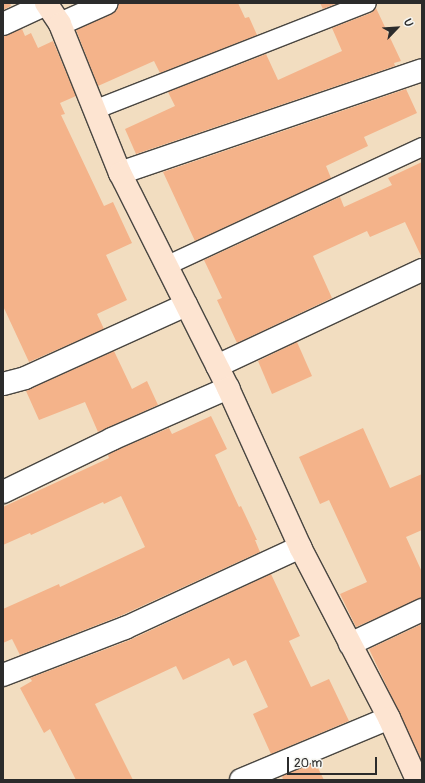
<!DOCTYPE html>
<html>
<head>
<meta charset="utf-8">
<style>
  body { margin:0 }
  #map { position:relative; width:425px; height:783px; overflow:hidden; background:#f2ddc0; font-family:Pangolin,sans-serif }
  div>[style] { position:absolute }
  .building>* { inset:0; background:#f4b38a }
  .roads { filter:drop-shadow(1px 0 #494641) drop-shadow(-1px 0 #494641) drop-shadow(0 1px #494641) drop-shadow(0 -1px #494641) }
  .lane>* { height:18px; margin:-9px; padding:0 9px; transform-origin:9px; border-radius:9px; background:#fff }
  .street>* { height:22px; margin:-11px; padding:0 11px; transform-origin:11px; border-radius:11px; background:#fff }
  .secondary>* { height:22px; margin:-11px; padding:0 11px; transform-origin:11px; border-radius:11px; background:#fde4d1 }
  span { translate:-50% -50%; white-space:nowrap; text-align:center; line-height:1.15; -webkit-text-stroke:3.5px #f6f6f2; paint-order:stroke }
  .frame { position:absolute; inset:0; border:4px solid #2b2b2b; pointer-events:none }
  .north { position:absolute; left:377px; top:8px; width:40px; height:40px; -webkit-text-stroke:3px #f6f6f2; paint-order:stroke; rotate:65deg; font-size:11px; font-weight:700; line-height:16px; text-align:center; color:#2b2b2b }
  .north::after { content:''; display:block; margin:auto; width:14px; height:18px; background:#2b2b2b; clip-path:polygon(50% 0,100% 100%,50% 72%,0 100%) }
  .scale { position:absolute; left:287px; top:757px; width:90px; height:18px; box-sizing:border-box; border:2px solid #2b2b2b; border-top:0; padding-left:5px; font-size:12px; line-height:14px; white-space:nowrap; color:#2b2b2b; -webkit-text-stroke:3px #f6f6f2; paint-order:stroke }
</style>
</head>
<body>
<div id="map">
  <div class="building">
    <div style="clip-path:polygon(3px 3px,10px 3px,11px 6px,3px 10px)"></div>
    <div style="clip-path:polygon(119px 3px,238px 3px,245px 18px,249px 17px,257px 35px,160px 73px,154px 61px,98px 86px,76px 30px,112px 14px,117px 10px)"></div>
    <div style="clip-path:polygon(320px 3px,338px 3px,323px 9px)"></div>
    <div style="clip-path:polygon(376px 8px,401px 61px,394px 63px,395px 66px,136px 154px,125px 129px,175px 106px,168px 92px,266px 54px,278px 80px,342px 51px,332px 28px,371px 13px)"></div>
    <div style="clip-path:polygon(22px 29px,25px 36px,31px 33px,38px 48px,53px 41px,76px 96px,60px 103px,65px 114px,61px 115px,104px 206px,113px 202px,132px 243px,106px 255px,127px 300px,97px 314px,104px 329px,29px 362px,3px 306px,3px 36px)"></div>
    <div style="clip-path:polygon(406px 89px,417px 113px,364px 137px,368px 146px,326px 166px,331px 178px,195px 241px,163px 172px)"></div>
    <div style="clip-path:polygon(422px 162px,422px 258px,405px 222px,370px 237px,367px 231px,313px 256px,332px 298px,237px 343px,217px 300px,222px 298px,204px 260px,340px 197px,344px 207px,392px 185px,388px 178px)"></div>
    <div style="clip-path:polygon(297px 342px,312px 376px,272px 394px,258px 361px)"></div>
    <div style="clip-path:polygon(114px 351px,132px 389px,147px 381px,158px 405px,98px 432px,85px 402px,39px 420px,26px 391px)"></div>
    <div style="clip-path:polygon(211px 416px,227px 449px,215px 455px,239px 507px,241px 506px,257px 540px,255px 540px,260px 552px,120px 616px,20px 655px,12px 639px,3px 643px,3px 609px,59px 584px,60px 587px,145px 547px,121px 496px,104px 504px,103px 502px,31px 535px,30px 533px,3px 545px,3px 507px,109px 458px,108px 455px,117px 450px,169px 428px,172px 434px)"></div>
    <div style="clip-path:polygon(363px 428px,390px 488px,422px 474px,422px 530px,406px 537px,422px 572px,422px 598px,356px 627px,340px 594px,367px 582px,329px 500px,320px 504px,299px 457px)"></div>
    <div style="clip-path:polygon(271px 574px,300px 636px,289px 641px,311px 687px,329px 679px,349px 721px,271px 754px,253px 714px,268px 707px,246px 660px,233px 666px,229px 658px,183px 680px,176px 666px,95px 704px,133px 780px,76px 780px,50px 729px,44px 733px,20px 688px,32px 681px,30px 678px,130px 640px)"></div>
    <div style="clip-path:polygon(422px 624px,422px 761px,369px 649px)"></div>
    <div style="clip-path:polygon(315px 762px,324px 780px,283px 780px,282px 776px)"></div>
  </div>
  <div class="roads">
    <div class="lane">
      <div style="left:94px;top:110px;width:293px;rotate:-21.4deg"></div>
      <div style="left:168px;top:265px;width:280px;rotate:-24.9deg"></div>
    </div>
    <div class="street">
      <div style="left:3px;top:24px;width:47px;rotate:-24.9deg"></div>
      <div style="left:60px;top:24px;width:51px;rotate:-24.1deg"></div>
      <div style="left:120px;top:173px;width:319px;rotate:-18.8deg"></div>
      <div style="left:217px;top:366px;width:226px;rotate:-25.1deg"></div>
      <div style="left:3px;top:384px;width:23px;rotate:-15deg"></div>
      <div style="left:25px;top:378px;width:177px;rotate:-24.4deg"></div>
      <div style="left:3px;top:492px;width:121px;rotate:-25.9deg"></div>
      <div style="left:112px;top:439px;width:127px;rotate:-23.7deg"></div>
      <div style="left:350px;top:644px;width:80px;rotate:-25.3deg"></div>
      <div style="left:3px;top:675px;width:131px;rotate:-21.1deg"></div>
      <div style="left:125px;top:628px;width:193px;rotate:-24.8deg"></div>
      <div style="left:241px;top:780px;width:160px;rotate:-22.7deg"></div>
    </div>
    <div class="secondary">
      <div style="left:46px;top:3px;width:25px;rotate:56deg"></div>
      <div style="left:60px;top:24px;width:161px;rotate:68.1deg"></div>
      <div style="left:120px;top:173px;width:241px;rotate:63.3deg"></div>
      <div style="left:228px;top:388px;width:175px;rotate:65.6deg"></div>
      <div style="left:300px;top:547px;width:193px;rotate:62.5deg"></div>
      <div style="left:389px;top:718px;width:68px;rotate:65.7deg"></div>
    </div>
  </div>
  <div class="frame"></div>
  <div class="north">U</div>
  <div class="scale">20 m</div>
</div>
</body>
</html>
